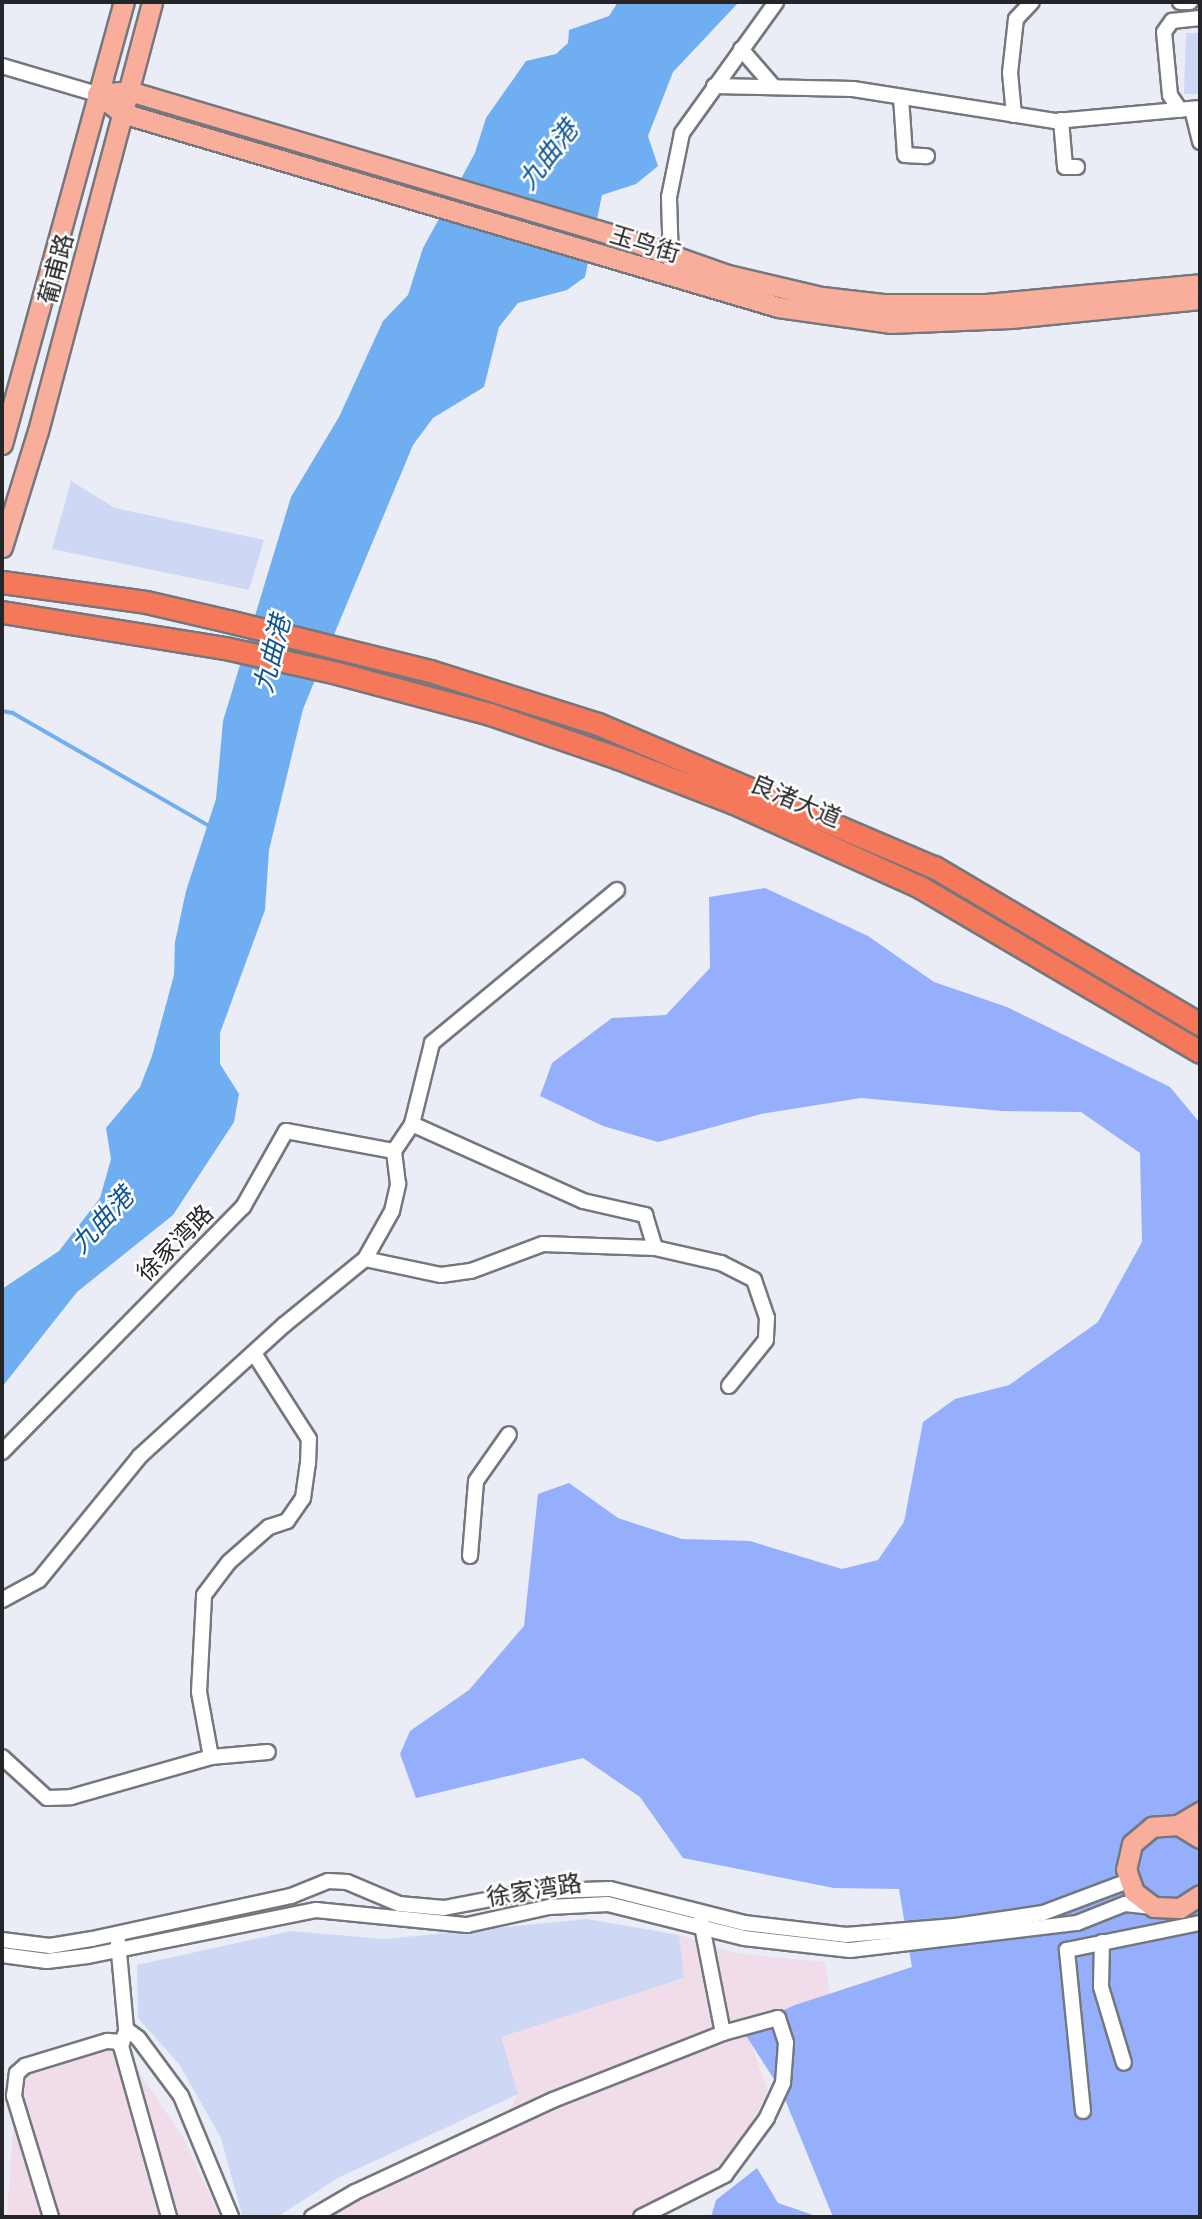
<!DOCTYPE html>
<html>
<head>
<meta charset="utf-8">
<style>
  body { margin:0 }
  #map { position:relative; width:1202px; height:2219px; overflow:hidden; background:#eaedf5; font-family:"PT Sans","Noto Sans SC",sans-serif }
  div>[style] { position:absolute }
  .industrial>* { inset:0; background:#f1dcea }
  .green>* { inset:0; background:#ced8f5 }
  .forest>* { inset:0; background:#95affd }
  .water>* { inset:0; background:#6faef1 }
  .stream>* { height:3.5px; margin:-1.75px; padding:0 1.75px; transform-origin:1.75px; border-radius:1.75px; background:#6faef1 }
  .roads { filter:drop-shadow(2px 0 #74777e) drop-shadow(-2px 0 #74777e) drop-shadow(0 2px #74777e) drop-shadow(0 -2px #74777e) }
  .minor>* { height:14px; margin:-7px; padding:0 7px; transform-origin:7px; border-radius:7px; background:#fff }
  .major>* { height:19px; margin:-9.5px; padding:0 9.5px; transform-origin:9.5px; border-radius:9.5px; background:#f8ae9b }
  .highway>* { height:21px; margin:-10.5px; padding:0 10.5px; transform-origin:10.5px; border-radius:10.5px; background:#f47859 }
  span { translate:-50% -50%; white-space:nowrap; text-align:center; line-height:1.15; -webkit-text-stroke:5px #fff; paint-order:stroke }
  .street-label { font-size:24px; color:#242528 }
  .water-label { font-size:26px; color:#105591; font-style:italic }
  .frame { position:absolute; inset:0; border:4px solid #242528; pointer-events:none }
</style>
</head>
<body>
<div id="map">
  <div class="industrial">
    <div style="clip-path:polygon(679px 1935px,735px 1953px,825px 1962px,830px 1994px,744px 2025px,768px 2091px,725px 2175px,641px 2217px,322px 2217px,355px 2192px,500px 2127px,518px 2094px,500px 2037px,684px 1978px)"></div>
    <div style="clip-path:polygon(121px 2046px,184px 2139px,220px 2217px,7px 2217px,17px 2073px,25px 2066px)"></div>
  </div>
  <div class="green">
    <div style="clip-path:polygon(1186px 33px,1200px 33px,1200px 94px,1184px 94px)"></div>
    <div style="clip-path:polygon(71px 481px,115px 508px,264px 540px,249px 590px,52px 549px)"></div>
    <div style="clip-path:polygon(587px 1919px,679px 1935px,684px 1978px,501px 2037px,518px 2094px,338px 2178px,277px 2217px,242px 2215px,221px 2138px,179px 2064px,138px 2018px,137px 1965px,291px 1931px,385px 1939px)"></div>
  </div>
  <div class="forest">
    <div style="clip-path:polygon(765px 888px,868px 936px,934px 982px,1007px 1007px,1170px 1087px,1200px 1123px,1200px 2217px,833px 2217px,782px 2092px,742px 2029px,795px 2005px,912px 1967px,899px 1889px,834px 1888px,683px 1858px,640px 1797px,583px 1758px,416px 1798px,400px 1754px,410px 1731px,469px 1690px,524px 1626px,538px 1494px,569px 1483px,618px 1518px,682px 1539px,750px 1541px,842px 1569px,878px 1560px,904px 1522px,923px 1422px,955px 1399px,1009px 1385px,1098px 1322px,1142px 1242px,1140px 1153px,1081px 1112px,1002px 1111px,861px 1098px,761px 1114px,658px 1142px,603px 1126px,540px 1096px,552px 1063px,612px 1018px,666px 1015px,710px 968px,709px 897px)"></div>
    <div style="clip-path:polygon(757px 2168px,778px 2203px,819px 2217px,711px 2217px,716px 2200px)"></div>
  </div>
  <div class="water">
    <div style="clip-path:polygon(618px 2px,739px 2px,673px 72px,648px 136px,658px 166px,636px 184px,602px 195px,585px 277px,567px 290px,518px 303px,499px 327px,484px 387px,433px 418px,413px 445px,303px 709px,269px 850px,265px 910px,220px 1033px,220px 1064px,239px 1094px,234px 1122px,173px 1215px,77px 1292px,2px 1387px,2px 1289px,59px 1251px,100px 1198px,111px 1159px,106px 1128px,140px 1087px,152px 1056px,174px 975px,175px 942px,186px 891px,216px 799px,223px 721px,291px 497px,339px 417px,383px 321px,408px 295px,423px 248px,475px 153px,486px 118px,526px 61px,556px 54px,568px 43px,569px 30px,609px 16px)"></div>
  </div>
  <div class="stream">
    <div style="left:2px;top:711px;width:11px;rotate:10deg"></div>
    <div style="left:13px;top:713px;width:228px;rotate:29.9deg"></div>
  </div>
  <div class="roads">
    <div class="minor">
      <div style="left:1180px;top:2px;width:10px"></div>
      <div style="left:741px;top:49px;width:50px;rotate:49deg"></div>
      <div style="left:2px;top:66px;width:99px;rotate:16.4deg"></div>
      <div style="left:714px;top:86px;width:139px;rotate:1.2deg"></div>
      <div style="left:853px;top:89px;width:206px;rotate:9deg"></div>
      <div style="left:1056px;top:121px;width:145px;rotate:-5.2deg"></div>
      <div style="left:901px;top:97px;width:58px;rotate:86.1deg"></div>
      <div style="left:905px;top:155px;width:22px;rotate:3deg"></div>
      <div style="left:1192px;top:109px;width:34px;rotate:76deg"></div>
      <div style="left:1180px;top:110px;width:18px;rotate:-124deg"></div>
      <div style="left:1170px;top:95px;width:63px;rotate:-95.4deg"></div>
      <div style="left:1164px;top:32px;width:14px;rotate:-54deg"></div>
      <div style="left:1172px;top:21px;width:28px;rotate:-6deg"></div>
      <div style="left:1014px;top:115px;width:42px;rotate:-95.4deg"></div>
      <div style="left:1010px;top:73px;width:54px;rotate:-83.7deg"></div>
      <div style="left:1016px;top:19px;width:23px;rotate:-47deg"></div>
      <div style="left:1061px;top:120px;width:47px;rotate:85.1deg"></div>
      <div style="left:1065px;top:167px;width:12px"></div>
      <div style="left:671px;top:262px;width:65px;rotate:-91.8deg"></div>
      <div style="left:669px;top:197px;width:65px;rotate:-78.5deg"></div>
      <div style="left:682px;top:133px;width:161px;rotate:-54.3deg"></div>
      <div style="left:412px;top:1124px;width:188px;rotate:24.2deg"></div>
      <div style="left:583px;top:1201px;width:64px;rotate:12.7deg"></div>
      <div style="left:645px;top:1215px;width:34px;rotate:73deg"></div>
      <div style="left:365px;top:1259px;width:78px;rotate:11.9deg"></div>
      <div style="left:441px;top:1275px;width:30px;rotate:-8deg"></div>
      <div style="left:471px;top:1271px;width:77px;rotate:-20.6deg"></div>
      <div style="left:543px;top:1244px;width:112px;rotate:2deg"></div>
      <div style="left:655px;top:1248px;width:68px;rotate:12.8deg"></div>
      <div style="left:721px;top:1263px;width:37px;rotate:27deg"></div>
      <div style="left:754px;top:1280px;width:40px;rotate:71.1deg"></div>
      <div style="left:767px;top:1318px;width:22px;rotate:93deg"></div>
      <div style="left:766px;top:1340px;width:59px;rotate:128.8deg"></div>
      <div style="left:2px;top:1452px;width:344px;rotate:-45.5deg"></div>
      <div style="left:243px;top:1207px;width:87px;rotate:-60.5deg"></div>
      <div style="left:286px;top:1131px;width:110px;rotate:10.5deg"></div>
      <div style="left:470px;top:1556px;width:75px;rotate:-85.4deg"></div>
      <div style="left:476px;top:1481px;width:57px;rotate:-54.9deg"></div>
      <div style="left:2px;top:1600px;width:42px;rotate:-28.4deg"></div>
      <div style="left:39px;top:1580px;width:160px;rotate:-50.8deg"></div>
      <div style="left:140px;top:1456px;width:195px;rotate:-42.3deg"></div>
      <div style="left:284px;top:1325px;width:104px;rotate:-39.2deg"></div>
      <div style="left:365px;top:1259px;width:55px;rotate:-60.6deg"></div>
      <div style="left:392px;top:1211px;width:28px;rotate:-77deg"></div>
      <div style="left:398px;top:1184px;width:33px;rotate:-97deg"></div>
      <div style="left:394px;top:1151px;width:32px;rotate:-56deg"></div>
      <div style="left:412px;top:1124px;width:83px;rotate:-76.1deg"></div>
      <div style="left:432px;top:1043px;width:240px;rotate:-39.6deg"></div>
      <div style="left:2px;top:1757px;width:61px;rotate:42.3deg"></div>
      <div style="left:47px;top:1798px;width:24px;rotate:-2deg"></div>
      <div style="left:71px;top:1797px;width:146px;rotate:-15.9deg"></div>
      <div style="left:211px;top:1757px;width:57px;rotate:-5deg"></div>
      <div style="left:211px;top:1757px;width:66px;rotate:-100.5deg"></div>
      <div style="left:199px;top:1692px;width:97px;rotate:-87deg"></div>
      <div style="left:204px;top:1595px;width:41px;rotate:-52.9deg"></div>
      <div style="left:229px;top:1562px;width:53px;rotate:-41.2deg"></div>
      <div style="left:269px;top:1527px;width:19px;rotate:-18deg"></div>
      <div style="left:287px;top:1521px;width:28px;rotate:-55deg"></div>
      <div style="left:303px;top:1498px;width:34px;rotate:-82deg"></div>
      <div style="left:308px;top:1464px;width:25px;rotate:-88deg"></div>
      <div style="left:309px;top:1439px;width:100px;rotate:-122.7deg"></div>
      <div style="left:701px;top:1921px;width:114px;rotate:78.9deg"></div>
      <div style="left:2px;top:1940px;width:48px;rotate:7.1deg"></div>
      <div style="left:50px;top:1946px;width:43px;rotate:-9.5deg"></div>
      <div style="left:92px;top:1939px;width:204px;rotate:-12.2deg"></div>
      <div style="left:291px;top:1896px;width:40px;rotate:-22deg"></div>
      <div style="left:328px;top:1881px;width:19px;rotate:3deg"></div>
      <div style="left:347px;top:1882px;width:56px;rotate:22.9deg"></div>
      <div style="left:399px;top:1904px;width:45px;rotate:5.1deg"></div>
      <div style="left:444px;top:1908px;width:85px;rotate:-10.9deg"></div>
      <div style="left:527px;top:1892px;width:83px;rotate:-2.1deg"></div>
      <div style="left:610px;top:1889px;width:138px;rotate:14.2deg"></div>
      <div style="left:744px;top:1923px;width:103px;rotate:6.7deg"></div>
      <div style="left:846px;top:1935px;width:109px;rotate:-4.7deg"></div>
      <div style="left:955px;top:1926px;width:89px;rotate:-8.4deg"></div>
      <div style="left:1043px;top:1913px;width:91px;rotate:-20.6deg"></div>
      <div style="left:118px;top:1942px;width:87px;rotate:84.7deg"></div>
      <div style="left:126px;top:2029px;width:15px;rotate:37deg"></div>
      <div style="left:138px;top:2038px;width:72px;rotate:53.4deg"></div>
      <div style="left:181px;top:2096px;width:131px;rotate:67.5deg"></div>
      <div style="left:1102px;top:1942px;width:45px;rotate:91.3deg"></div>
      <div style="left:1101px;top:1987px;width:79px;rotate:73.2deg"></div>
      <div style="left:2px;top:1955px;width:45px;rotate:7.6deg"></div>
      <div style="left:47px;top:1961px;width:41px;rotate:-7deg"></div>
      <div style="left:88px;top:1956px;width:233px;rotate:-11.4deg"></div>
      <div style="left:316px;top:1910px;width:152px;rotate:5.7deg"></div>
      <div style="left:467px;top:1925px;width:84px;rotate:-12.4deg"></div>
      <div style="left:549px;top:1907px;width:59px;rotate:-2.9deg"></div>
      <div style="left:608px;top:1904px;width:140px;rotate:14deg"></div>
      <div style="left:744px;top:1938px;width:107px;rotate:6.5deg"></div>
      <div style="left:850px;top:1950px;width:229px;rotate:-6.8deg"></div>
      <div style="left:1077px;top:1923px;width:52px;rotate:-21.6deg"></div>
      <div style="left:1125px;top:1904px;width:28px;rotate:6deg"></div>
      <div style="left:125px;top:2034px;width:13px;rotate:108deg"></div>
      <div style="left:121px;top:2046px;width:178px;rotate:74.3deg"></div>
      <div style="left:1083px;top:2111px;width:162px;rotate:-95.7deg"></div>
      <div style="left:1067px;top:1950px;width:136px;rotate:-11.5deg"></div>
      <div style="left:51px;top:2217px;width:127px;rotate:-107deg"></div>
      <div style="left:14px;top:2096px;width:23px;rotate:-83deg"></div>
      <div style="left:17px;top:2073px;width:11px;rotate:-41deg"></div>
      <div style="left:25px;top:2066px;width:86px;rotate:-17deg"></div>
      <div style="left:107px;top:2041px;width:15px;rotate:4deg"></div>
      <div style="left:312px;top:2217px;width:50px;rotate:-30.2deg"></div>
      <div style="left:355px;top:2192px;width:218px;rotate:-24.9deg"></div>
      <div style="left:553px;top:2100px;width:183px;rotate:-21.5deg"></div>
      <div style="left:723px;top:2033px;width:57px;rotate:-15.3deg"></div>
      <div style="left:778px;top:2018px;width:26px;rotate:72deg"></div>
      <div style="left:786px;top:2043px;width:40px;rotate:94.3deg"></div>
      <div style="left:783px;top:2083px;width:38px;rotate:115deg"></div>
      <div style="left:767px;top:2118px;width:71px;rotate:126.4deg"></div>
      <div style="left:725px;top:2175px;width:94px;rotate:153.4deg"></div>
    </div>
    <div class="major">
      <div style="left:97px;top:94px;width:31px;rotate:37deg"></div>
      <div style="left:122px;top:113px;width:684px;rotate:16.47deg"></div>
      <div style="left:778px;top:307px;width:113px;rotate:8.1deg"></div>
      <div style="left:890px;top:323px;width:121px;rotate:-2.4deg"></div>
      <div style="left:1011px;top:318px;width:190px;rotate:-5.7deg"></div>
      <div style="left:97px;top:94px;width:32px;rotate:-5deg"></div>
      <div style="left:129px;top:91px;width:512px;rotate:16.56deg"></div>
      <div style="left:620px;top:237px;width:114px;rotate:19.4deg"></div>
      <div style="left:728px;top:275px;width:97px;rotate:13.2deg"></div>
      <div style="left:822px;top:297px;width:61px;rotate:6.5deg"></div>
      <div style="left:883px;top:304px;width:103px"></div>
      <div style="left:986px;top:304px;width:215px;rotate:-5.3deg"></div>
      <div style="left:2px;top:444px;width:459px;rotate:-74.6deg"></div>
      <div style="left:2px;top:547px;width:121px;rotate:-72.8deg"></div>
      <div style="left:38px;top:431px;width:444px;rotate:-75.1deg"></div>
      <div style="left:1178px;top:1825px;width:26px;rotate:-31deg"></div>
      <div style="left:1200px;top:1838px;width:26px;rotate:-149deg"></div>
      <div style="left:1178px;top:1825px;width:26px;rotate:176deg"></div>
      <div style="left:1152px;top:1827px;width:26px;rotate:140deg"></div>
      <div style="left:1132px;top:1844px;width:26px;rotate:103deg"></div>
      <div style="left:1126px;top:1869px;width:24px;rotate:71deg"></div>
      <div style="left:1134px;top:1892px;width:25px;rotate:37deg"></div>
      <div style="left:1154px;top:1907px;width:26px;rotate:2deg"></div>
      <div style="left:1180px;top:1908px;width:24px;rotate:-33deg"></div>
    </div>
    <div class="highway">
      <div style="left:2px;top:582px;width:145px;rotate:7.9deg"></div>
      <div style="left:146px;top:602px;width:84px;rotate:13deg"></div>
      <div style="left:228px;top:621px;width:208px;rotate:13.9deg"></div>
      <div style="left:430px;top:671px;width:176px;rotate:17.5deg"></div>
      <div style="left:598px;top:724px;width:365px;rotate:23.1deg"></div>
      <div style="left:934px;top:867px;width:309px;rotate:30.6deg"></div>
      <div style="left:2px;top:612px;width:226px;rotate:9.2deg"></div>
      <div style="left:225px;top:648px;width:115px;rotate:12.6deg"></div>
      <div style="left:337px;top:673px;width:158px;rotate:15deg"></div>
      <div style="left:490px;top:714px;width:135px;rotate:19deg"></div>
      <div style="left:618px;top:758px;width:124px;rotate:21.2deg"></div>
      <div style="left:734px;top:803px;width:204px;rotate:24.3deg"></div>
      <div style="left:920px;top:887px;width:325px;rotate:30.5deg"></div>
    </div>
  </div>
  <div class="street-label">
    <span style="left:645px;top:244px;rotate:17deg">玉鸟街</span>
    <span style="left:56px;top:269px;rotate:-75deg">葡甫路</span>
    <span style="left:796px;top:801px;rotate:23deg">良渚大道</span>
    <span style="left:175px;top:1243px;rotate:-45deg">徐家湾路</span>
    <span style="left:534px;top:1890px;rotate:-9deg">徐家湾路</span>
  </div>
  <div class="water-label">
    <span style="left:548px;top:155px;rotate:-52deg">九曲港</span>
    <span style="left:272px;top:654px;rotate:-76deg">九曲港</span>
    <span style="left:102px;top:1220px;rotate:-47deg">九曲港</span>
  </div>
  <div class="frame"></div>
</div>
</body>
</html>
